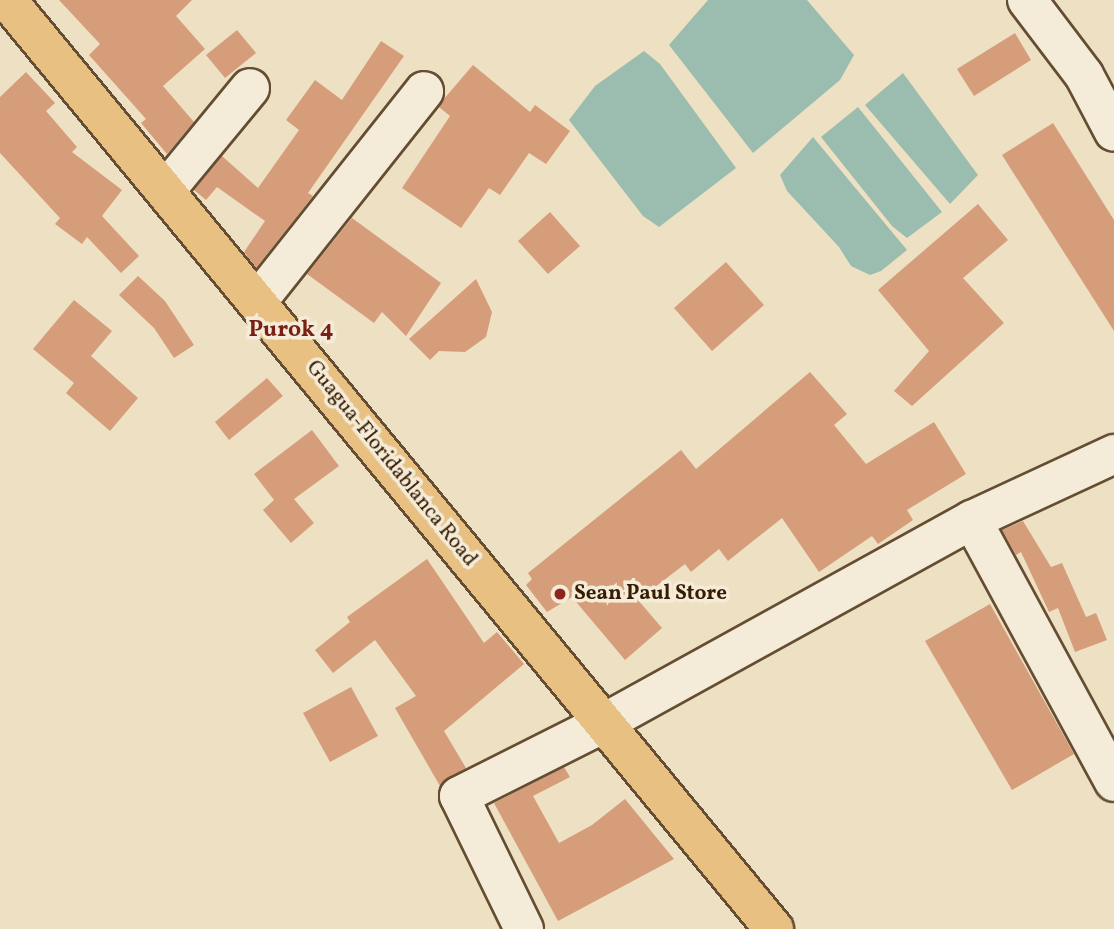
<!DOCTYPE html>
<html>
<head>
<meta charset="utf-8">
<style>
  body { margin:0 }
  #map { position:relative; width:1114px; height:929px; overflow:hidden; background:#eee0c3; font-family:Vollkorn,serif }
  div>[style] { position:absolute }
  .water>* { inset:0; background:#9abdaf }
  .building>* { inset:0; background:#d69d7b }
  .roads { filter:drop-shadow(2px 0 #644d32) drop-shadow(-2px 0 #644d32) drop-shadow(0 2px #644d32) drop-shadow(0 -2px #644d32) }
  .minor>* { height:38px; margin:-19px; padding:0 19px; transform-origin:19px; border-radius:19px; background:#f4ebd8 }
  .major>* { height:38px; margin:-19px; padding:0 19px; transform-origin:19px; border-radius:19px; background:#e7c082 }
  .dots>* { width:19px; height:19px; translate:-50% -50%; box-sizing:border-box; border:4px solid #f4ebd8; border-radius:50% }
  span { translate:-50% -50%; white-space:nowrap; text-align:center; line-height:1.15; -webkit-text-stroke:7px #f4ebd8; paint-order:stroke }
  .street-label { font-size:21px; color:#361c02 }
  .poi-label { font-size:21px; color:#361c02; font-weight:700 }
  .left { translate:0 -50%; text-align:left }
  .neighbourhood-label { font-size:23px; color:#7a1f14; font-weight:700 }
</style>
</head>
<body>
<div id="map">
  <div class="water">
    <div style="clip-path:polygon(708px 0,807px 0,854px 55px,840px 80px,753px 153px,669px 45px)"></div>
    <div style="clip-path:polygon(644px 51px,660px 64px,736px 168px,659px 227px,643px 216px,569px 120px,595px 86px)"></div>
    <div style="clip-path:polygon(903px 73px,978px 175px,950px 204px,865px 105px)"></div>
    <div style="clip-path:polygon(858px 107px,942px 212px,907px 238px,892px 226px,821px 137px)"></div>
    <div style="clip-path:polygon(813px 137px,907px 250px,881px 271px,870px 275px,851px 266px,839px 247px,787px 191px,780px 175px)"></div>
  </div>
  <div class="building">
    <div style="clip-path:polygon(59px 0,192px 0,176px 16px,205px 49px,163px 86px,194px 122px,167px 154px,141px 123px,146px 119px,89px 55px,100px 44px)"></div>
    <div style="clip-path:polygon(237px 30px,256px 53px,225px 78px,206px 55px)"></div>
    <div style="clip-path:polygon(1015px 33px,1031px 60px,974px 96px,957px 69px)"></div>
    <div style="clip-path:polygon(381px 41px,404px 56px,308px 193px,313px 196px,256px 268px,244px 252px,265px 221px,217px 187px,206px 200px,194px 190px,222px 156px,258px 188px,299px 130px,286px 120px,315px 80px,342px 100px)"></div>
    <div style="clip-path:polygon(473px 65px,530px 112px,535px 105px,570px 131px,546px 164px,529px 153px,500px 195px,489px 188px,461px 228px,402px 188px,450px 116px,439px 107px,443px 100px)"></div>
    <div style="clip-path:polygon(26px 72px,55px 103px,46px 111px,77px 147px,72px 152px,122px 190px,102px 216px,139px 256px,121px 273px,87px 237px,82px 244px,55px 224px,60px 218px,0 153px,0 97px)"></div>
    <div style="clip-path:polygon(1053px 123px,1114px 220px,1114px 331px,1002px 155px)"></div>
    <div style="clip-path:polygon(978px 204px,1008px 240px,963px 278px,1004px 323px,912px 406px,894px 391px,929px 351px,878px 290px)"></div>
    <div style="clip-path:polygon(550px 212px,580px 246px,548px 274px,518px 241px)"></div>
    <div style="clip-path:polygon(352px 218px,441px 283px,406px 336px,382px 312px,374px 323px,307px 274px)"></div>
    <div style="clip-path:polygon(726px 262px,764px 305px,712px 351px,674px 308px)"></div>
    <div style="clip-path:polygon(138px 276px,165px 301px,194px 345px,174px 358px,154px 328px,119px 295px)"></div>
    <div style="clip-path:polygon(476px 279px,492px 312px,486px 337px,465px 352px,439px 351px,430px 360px,409px 339px)"></div>
    <div style="clip-path:polygon(74px 300px,112px 331px,91px 356px,138px 398px,110px 431px,66px 393px,74px 383px,33px 349px)"></div>
    <div style="clip-path:polygon(810px 372px,847px 414px,834px 425px,866px 464px,934px 422px,966px 474px,907px 510px,913px 520px,878px 544px,872px 536px,819px 572px,782px 518px,728px 561px,719px 549px,691px 572px,685px 564px,638px 600px,662px 628px,625px 660px,572px 597px,547px 612px,526px 585px,532px 579px,528px 573px,681px 450px,696px 469px)"></div>
    <div style="clip-path:polygon(267px 378px,283px 396px,229px 440px,215px 422px)"></div>
    <div style="clip-path:polygon(312px 430px,339px 466px,294px 499px,314px 523px,291px 543px,263px 510px,274px 500px,254px 474px)"></div>
    <div style="clip-path:polygon(1023px 521px,1051px 567px,1062px 563px,1086px 617px,1096px 613px,1107px 640px,1075px 652px,1058px 608px,1049px 612px,1021px 552px,1016px 555px,1002px 530px)"></div>
    <div style="clip-path:polygon(427px 559px,484px 643px,497px 632px,524px 664px,444px 731px,466px 768px,440px 786px,395px 708px,416px 696px,375px 640px,333px 673px,315px 650px,350px 622px,347px 617px)"></div>
    <div style="clip-path:polygon(990px 604px,1074px 754px,1012px 790px,925px 641px)"></div>
    <div style="clip-path:polygon(351px 687px,378px 736px,330px 762px,303px 713px)"></div>
    <div style="clip-path:polygon(564px 767px,570px 777px,533px 796px,559px 843px,592px 825px,625px 799px,674px 859px,558px 921px,494px 803px)"></div>
  </div>
  <div class="roads">
    <div class="minor">
      <div style="left:1027px;top:0;width:94px;rotate:52.8deg"></div>
      <div style="left:1084px;top:75px;width:64px;rotate:62.2deg"></div>
      <div style="left:166px;top:190px;width:132px;rotate:-50.5deg"></div>
      <div style="left:257px;top:302px;width:269px;rotate:-51.6deg"></div>
      <div style="left:972px;top:520px;width:298px;rotate:61.5deg"></div>
      <div style="left:524px;top:929px;width:148px;rotate:-116deg"></div>
      <div style="left:459px;top:796px;width:162px;rotate:-26.7deg"></div>
      <div style="left:604px;top:723px;width:420px;rotate:-28.9deg"></div>
      <div style="left:972px;top:520px;width:157px;rotate:-24.9deg"></div>
    </div>
    <div class="major">
      <div style="left:7px;top:0;width:1205px;rotate:50.46deg"></div>
    </div>
  </div>
  <div class="dots">
    <div style="left:560px;top:594px;background:#8f2418"></div>
  </div>
  <div class="street-label">
    <span style="left:391px;top:464px;rotate:51deg">Guagua-Floridablanca Road</span>
  </div>
  <div class="poi-label">
    <span class="left" style="left:574px;top:594px">Sean Paul Store</span>
  </div>
  <div class="neighbourhood-label">
    <span style="left:291px;top:330px">Purok 4</span>
  </div>
</div>
</body>
</html>
